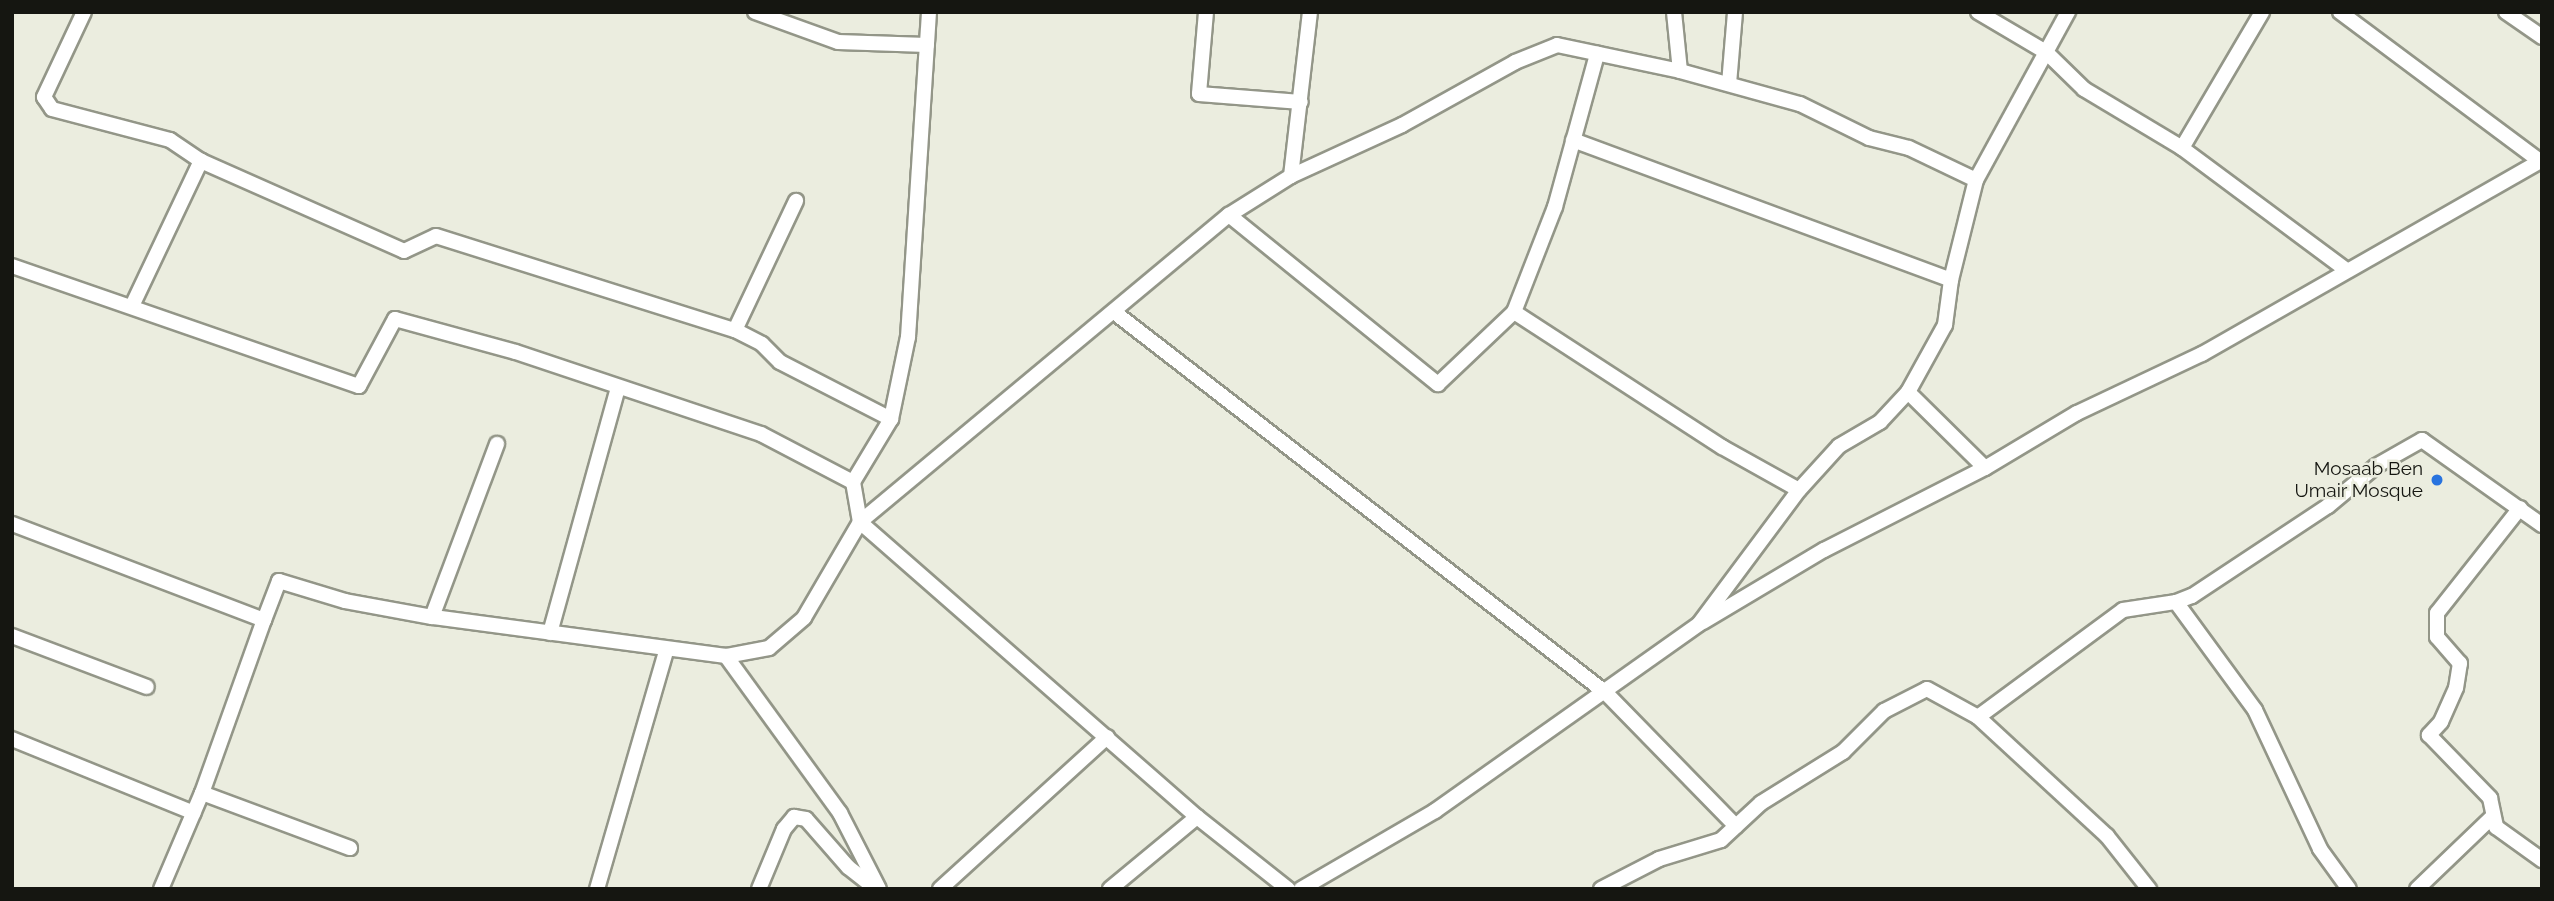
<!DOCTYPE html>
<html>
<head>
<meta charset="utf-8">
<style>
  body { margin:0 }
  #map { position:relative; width:2554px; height:901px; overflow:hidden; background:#ebeddf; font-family:Raleway,sans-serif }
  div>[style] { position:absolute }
  .roads { filter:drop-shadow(2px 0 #939688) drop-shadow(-2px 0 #939688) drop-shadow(0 2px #939688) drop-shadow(0 -2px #939688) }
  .minor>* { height:14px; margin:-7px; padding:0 7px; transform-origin:7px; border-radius:7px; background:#fff }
  .dots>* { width:19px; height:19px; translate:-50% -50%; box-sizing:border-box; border:4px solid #ebeddf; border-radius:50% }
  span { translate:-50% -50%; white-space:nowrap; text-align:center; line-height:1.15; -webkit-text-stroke:5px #ebeddf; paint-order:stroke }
  .poi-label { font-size:19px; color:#151611 }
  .right { translate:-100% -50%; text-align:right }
  .frame { position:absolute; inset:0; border:14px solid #151611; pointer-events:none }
</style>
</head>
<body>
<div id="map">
  <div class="roads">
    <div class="minor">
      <div style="left:84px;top:12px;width:94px;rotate:115.2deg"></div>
      <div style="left:44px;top:97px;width:14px;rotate:56deg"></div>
      <div style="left:52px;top:109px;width:122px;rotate:14.7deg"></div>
      <div style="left:170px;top:140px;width:37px;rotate:34deg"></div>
      <div style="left:755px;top:12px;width:88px;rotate:19.9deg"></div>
      <div style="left:838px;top:42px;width:89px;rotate:1.9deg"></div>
      <div style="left:1206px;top:12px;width:82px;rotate:94.9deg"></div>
      <div style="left:1199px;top:94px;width:102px;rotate:4.5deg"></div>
      <div style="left:1674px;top:12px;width:59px;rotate:84.2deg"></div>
      <div style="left:1978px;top:12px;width:79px;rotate:30.5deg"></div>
      <div style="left:2046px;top:52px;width:53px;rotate:44.2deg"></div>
      <div style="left:2084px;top:89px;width:114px;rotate:31deg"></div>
      <div style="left:2182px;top:148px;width:204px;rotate:36.6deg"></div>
      <div style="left:2340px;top:12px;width:249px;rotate:36.7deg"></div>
      <div style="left:2506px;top:12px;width:44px;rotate:34.8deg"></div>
      <div style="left:1729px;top:84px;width:72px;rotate:-85.2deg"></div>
      <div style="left:1573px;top:140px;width:403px;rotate:20.3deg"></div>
      <div style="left:2182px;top:148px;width:158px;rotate:-59.5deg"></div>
      <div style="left:1291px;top:176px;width:165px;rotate:-83.4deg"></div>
      <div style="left:1229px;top:215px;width:269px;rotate:39deg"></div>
      <div style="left:1438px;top:384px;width:105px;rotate:-43.5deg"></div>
      <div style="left:1514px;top:312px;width:248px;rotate:33deg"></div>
      <div style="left:1722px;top:447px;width:88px;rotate:29.2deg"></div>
      <div style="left:12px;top:266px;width:367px;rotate:19.1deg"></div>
      <div style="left:359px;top:386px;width:76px;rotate:-61.8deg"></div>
      <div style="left:395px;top:319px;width:125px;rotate:15.3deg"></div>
      <div style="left:516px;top:352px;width:258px;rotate:18.5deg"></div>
      <div style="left:761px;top:434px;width:104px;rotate:27.6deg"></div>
      <div style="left:853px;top:482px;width:41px;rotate:80.1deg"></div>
      <div style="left:860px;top:522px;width:111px;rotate:120.3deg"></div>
      <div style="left:804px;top:618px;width:46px;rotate:139.4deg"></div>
      <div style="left:769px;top:648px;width:44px;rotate:169.5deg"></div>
      <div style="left:726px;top:656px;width:297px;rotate:-172.4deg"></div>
      <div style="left:432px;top:617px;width:88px;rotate:-169.6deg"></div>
      <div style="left:345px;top:601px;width:69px;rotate:-163.1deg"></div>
      <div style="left:279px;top:581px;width:42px;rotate:111deg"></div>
      <div style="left:264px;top:620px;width:270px;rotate:-159.1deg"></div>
      <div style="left:132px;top:306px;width:161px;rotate:-64.6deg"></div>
      <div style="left:201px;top:161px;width:222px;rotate:23.9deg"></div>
      <div style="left:404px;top:251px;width:35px;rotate:-25deg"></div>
      <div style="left:436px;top:236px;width:313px;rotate:17.5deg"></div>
      <div style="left:735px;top:330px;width:30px;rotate:27deg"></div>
      <div style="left:762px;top:344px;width:25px;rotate:45deg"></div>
      <div style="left:780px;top:362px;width:125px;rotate:27.2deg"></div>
      <div style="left:1114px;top:312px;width:622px;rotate:37.75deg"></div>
      <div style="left:1606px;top:693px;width:186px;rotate:45.7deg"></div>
      <div style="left:1514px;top:312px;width:113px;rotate:-68.7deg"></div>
      <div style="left:1555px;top:207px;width:159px;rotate:-74.6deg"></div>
      <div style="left:735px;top:330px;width:143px;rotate:-64.7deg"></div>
      <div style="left:1908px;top:392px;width:108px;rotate:44.6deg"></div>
      <div style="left:853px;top:482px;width:74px;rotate:-58.9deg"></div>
      <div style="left:891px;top:419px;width:84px;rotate:-78.3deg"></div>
      <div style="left:908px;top:337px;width:326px;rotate:-86.3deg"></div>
      <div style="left:2520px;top:508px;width:134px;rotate:128.3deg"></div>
      <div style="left:2437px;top:613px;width:24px;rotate:90deg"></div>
      <div style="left:2437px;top:637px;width:35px;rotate:49deg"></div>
      <div style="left:2460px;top:663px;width:25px;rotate:99deg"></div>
      <div style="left:2456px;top:688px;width:37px;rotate:114deg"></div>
      <div style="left:2441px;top:722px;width:18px;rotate:133deg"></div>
      <div style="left:2429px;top:735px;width:88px;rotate:45.9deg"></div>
      <div style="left:2490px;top:798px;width:30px;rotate:78deg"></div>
      <div style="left:2496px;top:827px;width:57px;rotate:35.7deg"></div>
      <div style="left:2176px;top:602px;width:17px;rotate:-21deg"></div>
      <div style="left:2192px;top:596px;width:163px;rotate:-33.5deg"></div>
      <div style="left:2328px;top:506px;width:62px;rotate:-39.8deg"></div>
      <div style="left:2376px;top:466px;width:53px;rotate:-29.5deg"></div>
      <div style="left:2422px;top:440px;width:147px;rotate:35.3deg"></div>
      <div style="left:432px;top:617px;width:185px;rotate:-69.4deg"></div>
      <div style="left:1703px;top:622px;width:141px;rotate:-30.8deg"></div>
      <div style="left:1824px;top:550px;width:181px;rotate:-27deg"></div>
      <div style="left:1985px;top:468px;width:107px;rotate:-30.9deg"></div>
      <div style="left:2077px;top:413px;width:138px;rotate:-25.3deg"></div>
      <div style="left:2202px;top:354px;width:391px;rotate:-29.7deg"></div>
      <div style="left:550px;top:633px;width:254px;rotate:-74.5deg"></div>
      <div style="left:12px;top:636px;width:144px;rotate:20.7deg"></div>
      <div style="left:726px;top:656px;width:194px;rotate:54deg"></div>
      <div style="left:840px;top:813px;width:85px;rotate:62.8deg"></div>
      <div style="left:1978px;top:717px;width:180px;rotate:-36.4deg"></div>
      <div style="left:2123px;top:610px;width:54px;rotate:-8.6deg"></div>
      <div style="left:2176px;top:602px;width:134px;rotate:53.8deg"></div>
      <div style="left:2255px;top:710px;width:153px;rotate:64.9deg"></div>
      <div style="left:2320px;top:849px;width:49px;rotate:54.1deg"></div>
      <div style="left:12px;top:739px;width:196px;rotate:22.1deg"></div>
      <div style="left:202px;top:793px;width:158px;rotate:20.4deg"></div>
      <div style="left:161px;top:889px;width:104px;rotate:-66.9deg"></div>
      <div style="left:202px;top:793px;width:184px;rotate:-70.3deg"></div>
      <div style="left:597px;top:889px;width:248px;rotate:-73.8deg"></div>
      <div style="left:759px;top:889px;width:65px;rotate:-67.4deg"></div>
      <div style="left:784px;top:829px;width:16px;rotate:-50deg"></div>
      <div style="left:794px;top:817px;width:12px;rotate:9deg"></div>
      <div style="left:806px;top:819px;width:64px;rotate:48.8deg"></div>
      <div style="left:848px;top:867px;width:36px;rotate:38deg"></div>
      <div style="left:940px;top:889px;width:226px;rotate:-42.3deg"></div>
      <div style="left:1110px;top:889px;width:113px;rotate:-39.6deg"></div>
      <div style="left:1288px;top:889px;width:116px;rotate:-141.6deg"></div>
      <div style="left:1197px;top:817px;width:448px;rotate:-138.8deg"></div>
      <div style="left:860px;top:522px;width:480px;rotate:-39.8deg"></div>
      <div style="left:1229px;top:215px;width:73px;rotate:-32.2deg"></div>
      <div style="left:1291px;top:176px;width:122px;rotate:-24.7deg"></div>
      <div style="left:1402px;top:125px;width:129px;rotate:-29.1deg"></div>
      <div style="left:1515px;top:62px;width:45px;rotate:-22deg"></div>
      <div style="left:1557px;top:45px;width:126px;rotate:11.9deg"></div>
      <div style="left:1680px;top:71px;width:124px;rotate:15.4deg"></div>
      <div style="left:1800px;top:104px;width:77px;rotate:26.2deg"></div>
      <div style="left:1869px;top:138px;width:41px;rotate:14deg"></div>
      <div style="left:1909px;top:148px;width:74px;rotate:25.5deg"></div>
      <div style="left:1301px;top:889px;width:155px;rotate:-30.2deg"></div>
      <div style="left:1435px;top:811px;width:324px;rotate:-35.3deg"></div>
      <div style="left:1699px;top:624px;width:167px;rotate:-53.3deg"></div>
      <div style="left:1799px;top:490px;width:59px;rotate:-47.7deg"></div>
      <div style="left:1839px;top:446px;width:48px;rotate:-30.3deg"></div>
      <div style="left:1880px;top:422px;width:41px;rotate:-47deg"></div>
      <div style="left:1908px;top:392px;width:77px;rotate:-61.1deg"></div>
      <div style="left:1945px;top:325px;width:45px;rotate:-82.4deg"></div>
      <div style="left:1951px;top:280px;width:103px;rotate:-76deg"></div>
      <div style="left:1976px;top:180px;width:192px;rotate:-61.3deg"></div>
      <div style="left:1601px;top:889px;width:65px;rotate:-27.3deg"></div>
      <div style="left:1659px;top:859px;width:65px;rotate:-17deg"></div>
      <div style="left:1721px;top:840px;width:54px;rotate:-42.8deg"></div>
      <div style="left:1761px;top:803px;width:97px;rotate:-31.9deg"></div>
      <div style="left:1843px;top:752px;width:58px;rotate:-45deg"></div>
      <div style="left:1884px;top:711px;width:48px;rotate:-27.1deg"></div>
      <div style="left:1927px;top:689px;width:58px;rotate:28.8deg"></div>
      <div style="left:1978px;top:717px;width:176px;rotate:42.7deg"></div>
      <div style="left:2107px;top:836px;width:68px;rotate:51.6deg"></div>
      <div style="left:2417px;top:889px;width:104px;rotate:-43.8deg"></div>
    </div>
  </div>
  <div class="dots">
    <div style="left:2437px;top:480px;background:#2873df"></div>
  </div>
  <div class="poi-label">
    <span class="right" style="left:2423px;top:480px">Mosaab Ben<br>Umair Mosque</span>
  </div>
  <div class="frame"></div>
</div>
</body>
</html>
